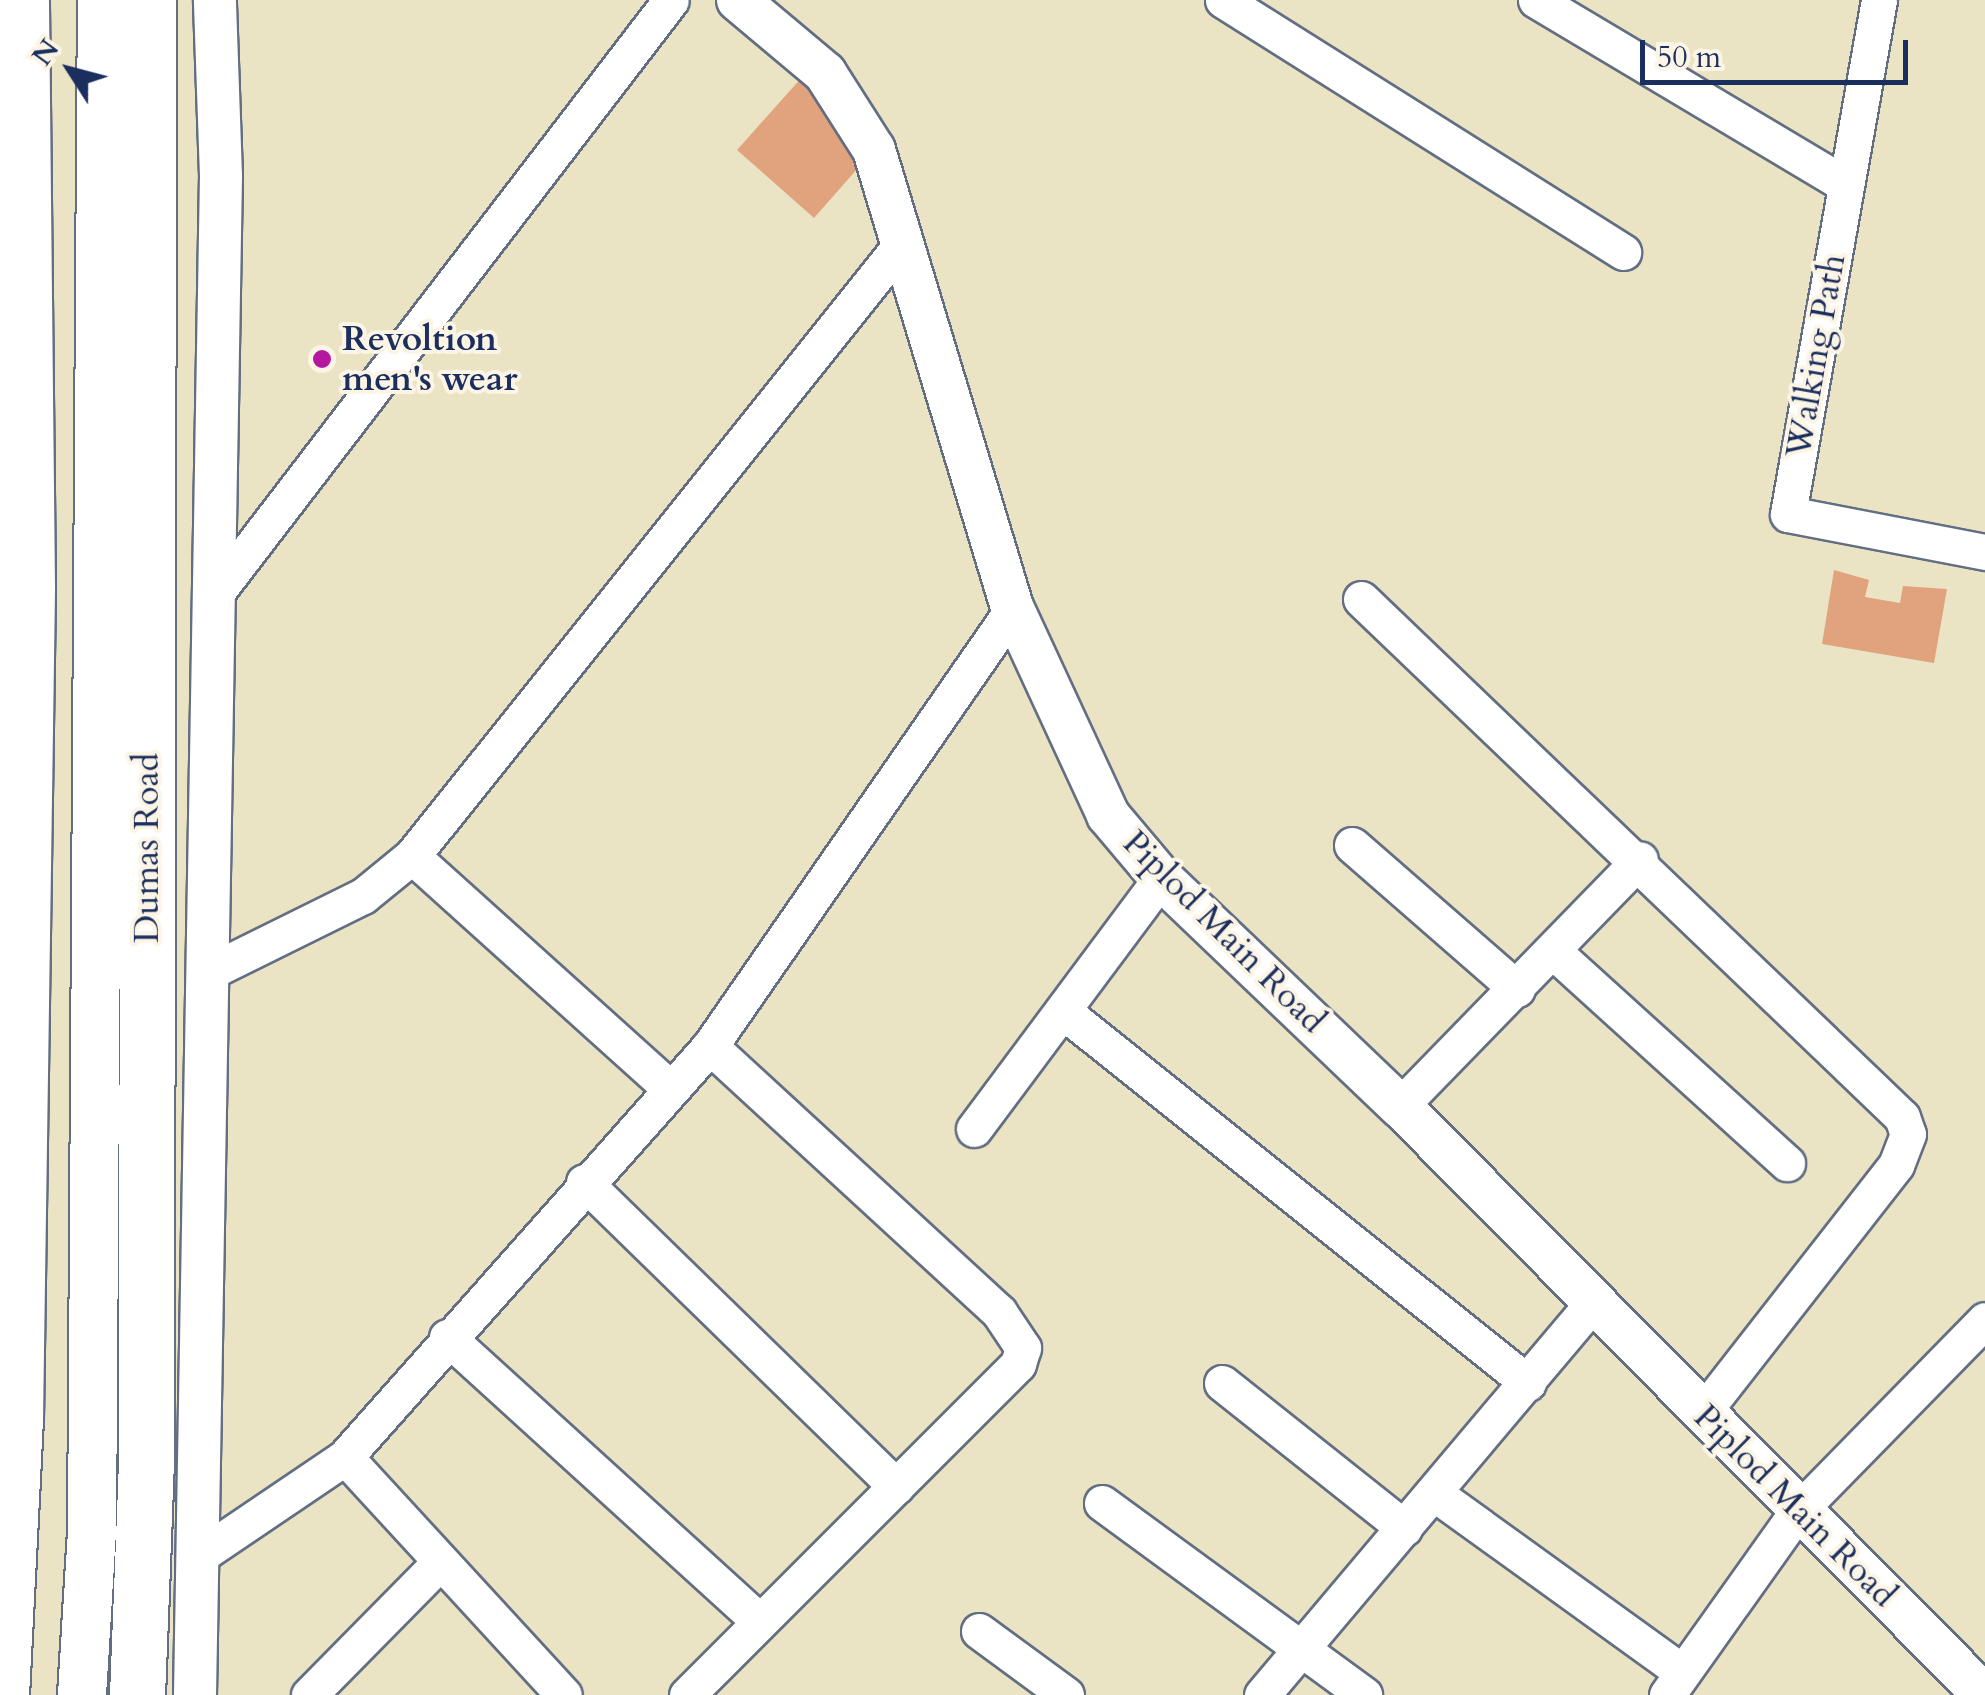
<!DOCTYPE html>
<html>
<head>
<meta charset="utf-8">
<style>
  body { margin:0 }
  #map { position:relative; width:1985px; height:1695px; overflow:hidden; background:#eae4c4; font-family:Cardo,serif }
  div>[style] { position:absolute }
  .building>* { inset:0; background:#e0a37d }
  .roads { filter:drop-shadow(2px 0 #636e82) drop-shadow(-2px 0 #636e82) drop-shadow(0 2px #636e82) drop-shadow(0 -2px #636e82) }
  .minor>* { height:35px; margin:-17.5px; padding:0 17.5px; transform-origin:17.5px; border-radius:17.5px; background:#fff }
  .tertiary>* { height:42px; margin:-21px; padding:0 21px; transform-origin:21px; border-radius:21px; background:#fff }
  .secondary>* { height:48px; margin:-24px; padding:0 24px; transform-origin:24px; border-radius:24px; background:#fff }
  .primary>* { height:55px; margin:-27.5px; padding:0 27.5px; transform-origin:27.5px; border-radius:27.5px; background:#fff }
  .dots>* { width:28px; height:28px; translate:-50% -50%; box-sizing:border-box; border:5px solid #fcf5e5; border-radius:50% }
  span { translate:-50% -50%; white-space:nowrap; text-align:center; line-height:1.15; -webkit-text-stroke:8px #fcf5e5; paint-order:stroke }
  .poi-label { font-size:35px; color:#1b2f5e; font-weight:700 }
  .left { translate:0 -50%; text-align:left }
  .street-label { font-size:35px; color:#1b2f5e }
  .north { position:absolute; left:20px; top:20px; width:100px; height:100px; -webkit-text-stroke:8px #fcf5e5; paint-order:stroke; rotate:306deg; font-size:28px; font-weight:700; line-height:40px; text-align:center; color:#1b2f5e }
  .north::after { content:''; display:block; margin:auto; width:35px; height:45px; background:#1b2f5e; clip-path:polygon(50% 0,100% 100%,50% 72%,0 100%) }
  .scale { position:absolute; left:1640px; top:40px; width:268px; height:45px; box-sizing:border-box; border:5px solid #1b2f5e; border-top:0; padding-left:12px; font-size:30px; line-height:35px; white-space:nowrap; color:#1b2f5e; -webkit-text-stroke:8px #fcf5e5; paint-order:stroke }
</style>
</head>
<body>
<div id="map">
  <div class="building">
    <div style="clip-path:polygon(804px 75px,880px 143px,814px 218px,737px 150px)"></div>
    <div style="clip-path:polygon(1834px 570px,1869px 580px,1865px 597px,1900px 603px,1903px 586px,1947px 589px,1934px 663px,1822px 644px)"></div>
  </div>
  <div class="roads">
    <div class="minor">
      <div style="left:1223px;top:0;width:473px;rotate:32.2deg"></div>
      <div style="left:1536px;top:0;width:361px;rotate:30.8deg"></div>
      <div style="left:1879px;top:0;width:522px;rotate:100.04deg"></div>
      <div style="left:1788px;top:514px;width:201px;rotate:10.9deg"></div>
      <div style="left:213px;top:597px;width:752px;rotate:-52.51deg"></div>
      <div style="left:1361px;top:599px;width:749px;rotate:43.76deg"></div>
      <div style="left:1902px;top:1117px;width:18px;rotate:71deg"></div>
      <div style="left:1908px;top:1134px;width:33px;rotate:111deg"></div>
      <div style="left:1896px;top:1165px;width:315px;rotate:128deg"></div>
      <div style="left:1352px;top:845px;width:219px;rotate:41.1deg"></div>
      <div style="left:412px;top:856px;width:347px;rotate:42deg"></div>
      <div style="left:1553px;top:951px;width:316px;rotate:42.2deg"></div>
      <div style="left:209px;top:972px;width:172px;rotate:-26.3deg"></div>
      <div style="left:363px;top:896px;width:63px;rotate:-39.2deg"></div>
      <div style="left:412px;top:856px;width:783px;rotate:-51.33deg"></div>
      <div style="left:1064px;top:1012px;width:594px;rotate:38.64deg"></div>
      <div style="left:1400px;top:1106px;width:344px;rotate:-45.8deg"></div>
      <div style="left:974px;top:1129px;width:313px;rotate:-53.3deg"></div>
      <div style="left:584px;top:1182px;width:436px;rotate:44.3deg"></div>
      <div style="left:447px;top:1337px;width:422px;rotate:42.3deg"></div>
      <div style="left:1222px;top:1383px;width:233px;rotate:38.5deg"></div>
      <div style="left:345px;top:1457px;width:323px;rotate:47.4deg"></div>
      <div style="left:1434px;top:1493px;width:304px;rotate:35.8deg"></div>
      <div style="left:1102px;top:1503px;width:325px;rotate:36.2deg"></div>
      <div style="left:202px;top:1554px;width:173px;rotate:-34.1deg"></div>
      <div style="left:345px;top:1457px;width:550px;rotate:-48.39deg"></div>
      <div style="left:710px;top:1046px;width:532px;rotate:-55.26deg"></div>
      <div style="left:979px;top:1631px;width:108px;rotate:36.3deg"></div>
      <div style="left:309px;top:1695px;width:185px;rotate:-45.4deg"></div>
      <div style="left:687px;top:1695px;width:468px;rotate:-45deg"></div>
      <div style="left:1018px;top:1364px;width:17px;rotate:-73deg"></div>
      <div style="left:1023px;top:1348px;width:43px;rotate:-123.7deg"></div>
      <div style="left:999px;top:1312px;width:393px;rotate:-137.4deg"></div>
      <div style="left:1262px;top:1695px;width:510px;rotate:-49.85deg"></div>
      <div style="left:1667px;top:1695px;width:226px;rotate:-54.6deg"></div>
      <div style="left:1798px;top:1511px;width:267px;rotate:-45.6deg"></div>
    </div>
    <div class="tertiary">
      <div style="left:738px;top:0;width:114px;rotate:40deg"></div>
      <div style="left:825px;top:73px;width:91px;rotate:57.5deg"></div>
      <div style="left:874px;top:150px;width:480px;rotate:73.2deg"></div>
      <div style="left:1013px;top:609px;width:227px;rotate:65.2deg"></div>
      <div style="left:1108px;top:815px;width:82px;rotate:49.9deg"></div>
      <div style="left:1161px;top:878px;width:330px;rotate:43.7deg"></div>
      <div style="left:1400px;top:1106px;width:829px;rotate:45.24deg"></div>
      <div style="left:195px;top:1695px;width:1519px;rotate:-89.02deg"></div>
      <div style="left:221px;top:176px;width:176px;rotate:-92deg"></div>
    </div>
    <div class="secondary">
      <div style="left:82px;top:1695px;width:162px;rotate:-86.5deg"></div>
      <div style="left:92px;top:1533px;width:1533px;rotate:-89.63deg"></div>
    </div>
    <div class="primary">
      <div style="left:1px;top:1695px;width:277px;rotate:-87.1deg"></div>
      <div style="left:15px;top:1418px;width:831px;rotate:-89.17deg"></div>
      <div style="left:27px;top:587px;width:587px;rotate:-90.59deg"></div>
      <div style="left:137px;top:1695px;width:239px;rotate:-87.8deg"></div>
      <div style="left:146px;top:1456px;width:1456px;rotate:-89.92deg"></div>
    </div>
  </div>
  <div class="dots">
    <div style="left:322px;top:359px;background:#b5179e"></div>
  </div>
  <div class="poi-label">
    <span class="left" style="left:342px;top:359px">Revoltion<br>men's wear</span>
  </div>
  <div class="street-label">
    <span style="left:1816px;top:356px;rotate:-80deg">Walking Path</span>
    <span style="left:147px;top:848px;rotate:-90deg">Dumas Road</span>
    <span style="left:1224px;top:932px;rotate:45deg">Piplod Main Road</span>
    <span style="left:1795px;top:1506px;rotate:45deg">Piplod Main Road</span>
  </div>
  <div class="north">N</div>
  <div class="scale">50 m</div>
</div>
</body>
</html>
